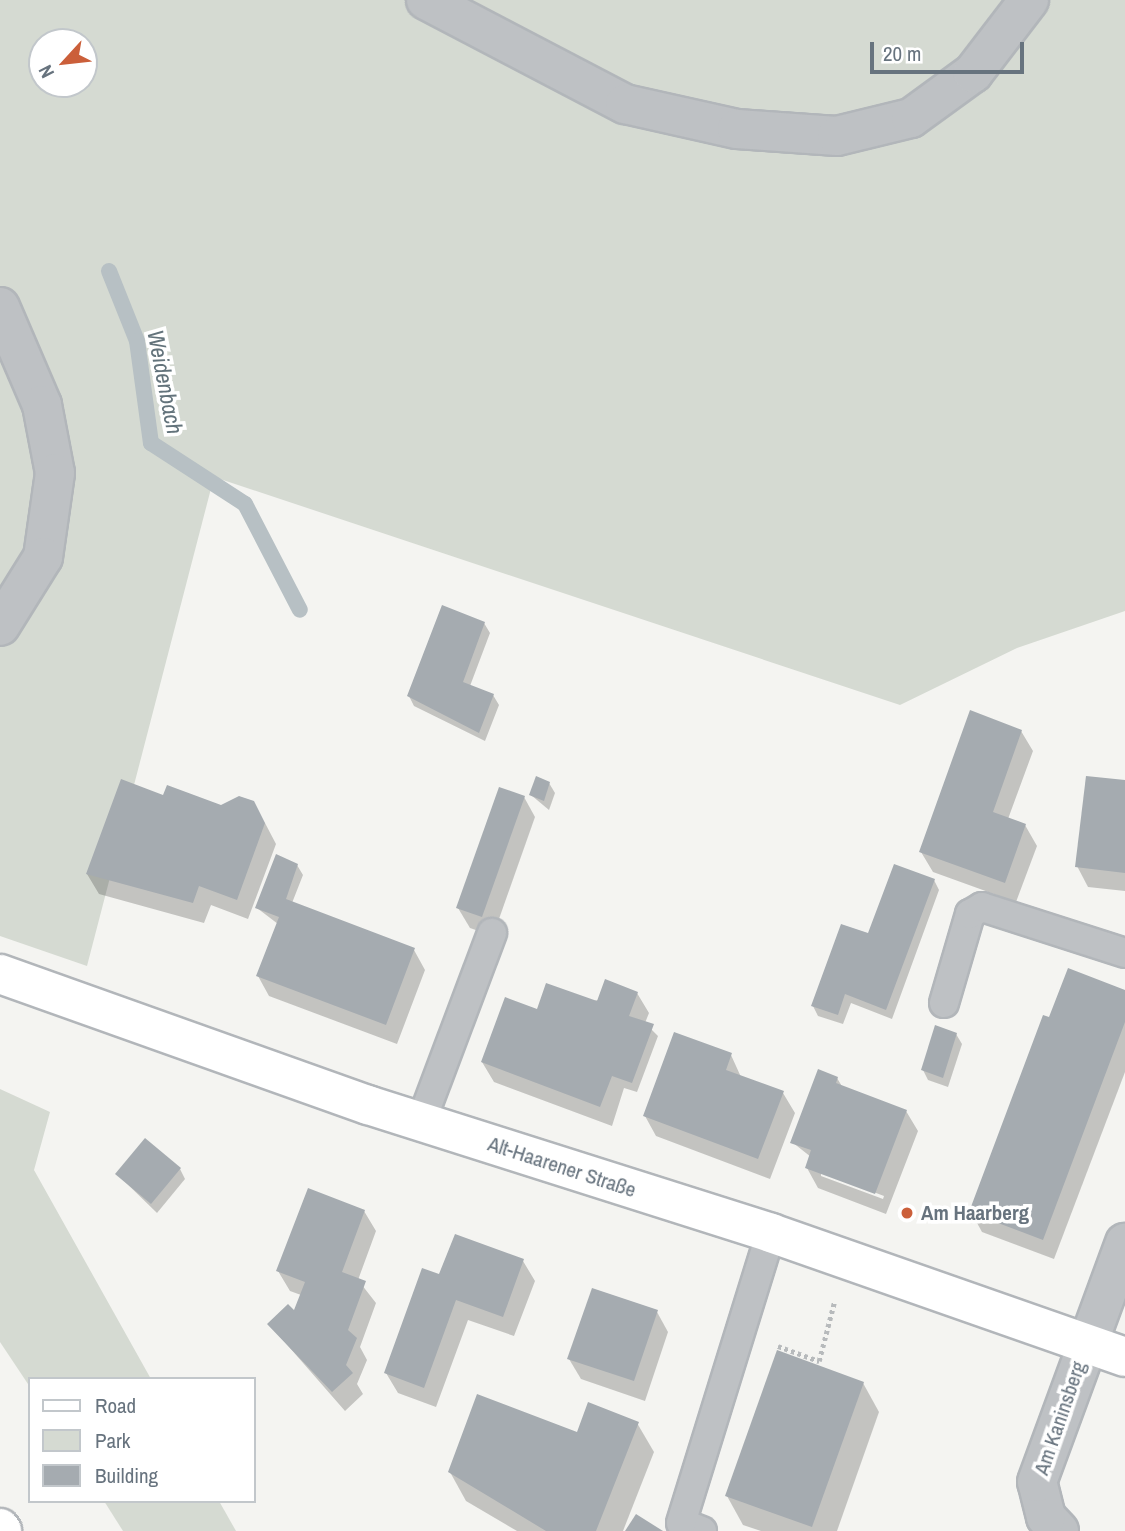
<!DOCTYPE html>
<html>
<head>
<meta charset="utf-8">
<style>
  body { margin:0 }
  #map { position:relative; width:1125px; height:1531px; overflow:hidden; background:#f4f4f1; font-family:"Archivo Narrow",sans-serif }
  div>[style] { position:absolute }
  .green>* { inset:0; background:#d5dad2 }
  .shadow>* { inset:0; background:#0003 }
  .stream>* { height:16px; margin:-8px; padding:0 8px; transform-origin:8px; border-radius:8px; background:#b7c0c4 }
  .building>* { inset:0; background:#a5abb0 }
  .path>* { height:4.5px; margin-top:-2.25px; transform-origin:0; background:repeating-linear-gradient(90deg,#b7babc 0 3.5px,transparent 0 7px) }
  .roads { filter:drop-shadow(2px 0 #b2b6ba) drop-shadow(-2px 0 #b2b6ba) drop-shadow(0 2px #b2b6ba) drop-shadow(0 -2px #b2b6ba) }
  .service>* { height:28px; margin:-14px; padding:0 14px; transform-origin:14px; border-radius:14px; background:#bec1c4 }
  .minor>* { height:38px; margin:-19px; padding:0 19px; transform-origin:19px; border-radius:19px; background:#bec1c4 }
  .secondary>* { height:38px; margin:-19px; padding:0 19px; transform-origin:19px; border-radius:19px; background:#fff }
  .motorway>* { height:38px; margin:-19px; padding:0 19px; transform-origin:19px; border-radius:19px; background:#fff }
  .dots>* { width:19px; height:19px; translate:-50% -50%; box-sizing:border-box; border:4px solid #fff; border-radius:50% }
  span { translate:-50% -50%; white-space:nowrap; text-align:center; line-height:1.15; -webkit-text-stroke:7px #fff; paint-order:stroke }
  .street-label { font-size:21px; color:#67737e }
  .poi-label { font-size:21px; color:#67737e; font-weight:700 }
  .left { translate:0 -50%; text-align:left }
  .water-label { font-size:23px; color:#63737b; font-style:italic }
  .legend { position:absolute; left:28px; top:1377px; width:228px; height:126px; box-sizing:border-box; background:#fff; border:2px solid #c2c7cb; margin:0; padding:9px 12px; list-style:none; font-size:21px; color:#67737e }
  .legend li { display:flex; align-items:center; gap:14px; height:35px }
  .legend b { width:35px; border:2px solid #c2c7cb }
  .north { position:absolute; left:28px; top:28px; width:70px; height:70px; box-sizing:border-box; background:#fff; border:2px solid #c2c7cb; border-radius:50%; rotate:243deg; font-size:19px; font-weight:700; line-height:28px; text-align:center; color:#67737e }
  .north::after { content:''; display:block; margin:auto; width:24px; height:32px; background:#cb5f3a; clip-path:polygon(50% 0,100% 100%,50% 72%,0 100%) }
  .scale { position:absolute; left:870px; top:42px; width:154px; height:32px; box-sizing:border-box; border:4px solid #67737e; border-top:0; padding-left:9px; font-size:21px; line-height:24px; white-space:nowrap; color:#67737e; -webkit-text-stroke:5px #fff; paint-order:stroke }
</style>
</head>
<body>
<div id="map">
  <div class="green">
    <div style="clip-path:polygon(evenodd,0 0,1125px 0,1125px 611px,1017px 648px,900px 705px,214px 477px,87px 966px,0 936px,0 0,42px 42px,84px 42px,84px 84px,42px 84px,42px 42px)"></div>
    <div style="clip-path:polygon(0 1089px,50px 1112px,34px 1170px,151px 1379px,30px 1379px,30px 1387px,0 1342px)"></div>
    <div style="clip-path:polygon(104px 1501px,219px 1501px,236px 1531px,123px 1531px)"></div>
  </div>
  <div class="shadow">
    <div style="clip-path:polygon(484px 623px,490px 633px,470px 686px,493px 695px,499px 705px,485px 741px,414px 706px,409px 696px)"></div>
    <div style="clip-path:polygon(1021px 731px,1033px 751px,1008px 819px,1025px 825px,1037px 846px,1016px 902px,933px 872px,921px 852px)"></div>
    <div style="clip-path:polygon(1125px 782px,1125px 891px,1088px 887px,1077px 866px)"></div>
    <div style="clip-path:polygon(549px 783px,555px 793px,549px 810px,531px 795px)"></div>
    <div style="clip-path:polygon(164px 797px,265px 823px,276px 844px,248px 919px,211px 905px,204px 923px,99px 894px,87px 874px)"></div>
    <div style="clip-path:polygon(524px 797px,535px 817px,493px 936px,470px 928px,458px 908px)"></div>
    <div style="clip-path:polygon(297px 865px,303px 875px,292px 903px,414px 950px,425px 970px,397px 1044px,269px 996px,258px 976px,278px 924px,257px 908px)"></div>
    <div style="clip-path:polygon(934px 880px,939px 890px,892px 1019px,851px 1003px,843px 1024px,818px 1016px,813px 1006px,869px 935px)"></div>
    <div style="clip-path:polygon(1125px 992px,1125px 1072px,1054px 1259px,982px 1232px,971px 1212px,1050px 1019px)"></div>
    <div style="clip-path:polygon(637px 993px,649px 1013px,645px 1023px,658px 1036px,637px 1092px,624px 1088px,612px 1126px,494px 1082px,482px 1062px,538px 1011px)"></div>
    <div style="clip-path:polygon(956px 1034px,962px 1044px,948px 1087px,928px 1080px,923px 1070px)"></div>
    <div style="clip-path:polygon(731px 1055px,741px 1077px,783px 1093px,795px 1113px,770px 1179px,656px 1136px,645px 1116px)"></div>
    <div style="clip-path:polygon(evenodd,837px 1078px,843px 1088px,906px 1111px,918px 1131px,886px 1214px,818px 1188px,807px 1168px,811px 1157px,792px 1142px,837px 1078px,821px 1172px,884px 1196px,883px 1199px,821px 1176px,821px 1172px)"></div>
    <div style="clip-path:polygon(180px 1169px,185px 1179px,157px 1213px,117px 1174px)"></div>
    <div style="clip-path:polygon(364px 1211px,376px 1231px,358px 1280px,376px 1303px,360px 1347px,367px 1360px,357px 1384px,363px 1394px,345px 1411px,269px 1324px,295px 1313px,301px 1295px,290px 1291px,278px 1271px)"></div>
    <div style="clip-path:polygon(523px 1261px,535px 1281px,514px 1336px,468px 1320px,436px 1407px,398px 1393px,386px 1373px,440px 1277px)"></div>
    <div style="clip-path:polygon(657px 1312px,668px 1332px,645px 1401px,581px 1379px,569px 1359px)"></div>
    <div style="clip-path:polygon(863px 1383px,879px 1412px,837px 1531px,761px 1531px,743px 1525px,727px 1496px)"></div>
    <div style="clip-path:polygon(637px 1423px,654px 1452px,623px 1531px,517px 1531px,466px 1501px,450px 1472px)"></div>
  </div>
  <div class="stream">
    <div style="left:109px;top:271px;width:75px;rotate:68.2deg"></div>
    <div style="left:137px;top:341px;width:103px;rotate:82.2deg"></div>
    <div style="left:151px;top:443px;width:112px;rotate:33deg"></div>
    <div style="left:245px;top:504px;width:119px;rotate:62.6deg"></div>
  </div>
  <div class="building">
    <div style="clip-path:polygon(442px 605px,485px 622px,463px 682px,494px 694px,479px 733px,407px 696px)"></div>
    <div style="clip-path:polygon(970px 710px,1022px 730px,993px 812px,1026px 824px,1005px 883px,919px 852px)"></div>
    <div style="clip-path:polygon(536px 776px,550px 782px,544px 801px,529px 795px)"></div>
    <div style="clip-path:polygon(1086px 776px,1125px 780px,1125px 873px,1075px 867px)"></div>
    <div style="clip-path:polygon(121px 779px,163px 795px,167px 785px,221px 805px,239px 796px,254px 801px,265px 823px,237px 900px,199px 886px,193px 903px,86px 874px)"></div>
    <div style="clip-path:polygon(499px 787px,525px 796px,482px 917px,456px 908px)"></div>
    <div style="clip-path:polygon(276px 854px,298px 864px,286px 899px,415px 948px,386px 1025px,256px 976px,279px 917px,255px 908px)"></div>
    <div style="clip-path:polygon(894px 864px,935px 879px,886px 1010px,845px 994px,838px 1015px,811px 1006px,841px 924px,868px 933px)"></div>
    <div style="clip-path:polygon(1068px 968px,1125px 990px,1125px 1022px,1043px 1240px,969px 1212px,1043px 1015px,1049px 1017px)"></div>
    <div style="clip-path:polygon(605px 979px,638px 992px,629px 1016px,654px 1024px,632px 1083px,612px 1076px,600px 1107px,481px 1062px,505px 997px,537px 1009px,546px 983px,597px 1001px)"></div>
    <div style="clip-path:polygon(935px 1025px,957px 1033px,943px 1078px,921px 1070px)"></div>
    <div style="clip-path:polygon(674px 1032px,732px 1053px,726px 1070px,784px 1091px,758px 1159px,643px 1116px)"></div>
    <div style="clip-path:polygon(818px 1069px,838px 1077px,836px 1083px,907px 1110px,875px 1194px,805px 1168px,811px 1150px,790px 1143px)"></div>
    <div style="clip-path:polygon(145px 1138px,181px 1168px,151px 1204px,115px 1174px)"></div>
    <div style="clip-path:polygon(308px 1188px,365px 1210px,342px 1272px,366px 1281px,348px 1330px,357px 1338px,346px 1365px,353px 1373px,332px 1392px,267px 1324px,288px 1304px,294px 1310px,305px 1282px,276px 1271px)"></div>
    <div style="clip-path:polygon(455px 1234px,524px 1259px,503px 1317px,456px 1300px,424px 1388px,384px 1373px,422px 1268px,439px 1274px)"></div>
    <div style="clip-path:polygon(592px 1288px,658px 1310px,634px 1381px,567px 1359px)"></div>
    <div style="clip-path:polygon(777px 1350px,864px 1382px,812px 1527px,725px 1496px)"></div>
    <div style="clip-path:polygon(477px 1394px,577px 1432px,588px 1402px,639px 1422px,596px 1531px,546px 1531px,448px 1472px)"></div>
    <div style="clip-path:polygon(636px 1514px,663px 1531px,625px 1531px)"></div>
  </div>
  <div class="path">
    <div style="left:778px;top:1346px;width:44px;rotate:20.1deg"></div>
    <div style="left:819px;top:1361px;width:60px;rotate:-75.5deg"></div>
  </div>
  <div class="roads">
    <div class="service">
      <div style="left:944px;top:1003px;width:93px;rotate:-73.7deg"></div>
      <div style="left:970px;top:914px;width:14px;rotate:-30deg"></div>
      <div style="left:982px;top:907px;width:150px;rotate:17.8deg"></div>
      <div style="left:421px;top:1122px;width:202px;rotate:-69.4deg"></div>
      <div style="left:702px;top:1531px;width:22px;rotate:-159deg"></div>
      <div style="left:681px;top:1523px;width:304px;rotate:-72.8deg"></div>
    </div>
    <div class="minor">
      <div style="left:426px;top:0;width:225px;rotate:27.6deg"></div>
      <div style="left:625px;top:104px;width:115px;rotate:12.6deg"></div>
      <div style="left:737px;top:129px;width:100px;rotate:4deg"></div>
      <div style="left:837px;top:136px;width:76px;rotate:-13.7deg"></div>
      <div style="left:911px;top:118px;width:77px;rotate:-36deg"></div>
      <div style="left:973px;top:73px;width:92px;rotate:-52.5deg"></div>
      <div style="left:0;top:307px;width:107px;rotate:66.8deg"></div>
      <div style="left:42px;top:405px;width:69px;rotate:79.2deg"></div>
      <div style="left:55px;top:473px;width:85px;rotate:98.1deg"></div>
      <div style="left:43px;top:557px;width:81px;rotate:121.9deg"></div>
      <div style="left:1059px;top:1531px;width:19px;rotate:-133deg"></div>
      <div style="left:1046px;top:1517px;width:36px;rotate:-104deg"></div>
      <div style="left:1037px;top:1482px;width:255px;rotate:-69.8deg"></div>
    </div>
    <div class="secondary">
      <div style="left:0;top:974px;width:391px;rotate:19.6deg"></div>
      <div style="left:368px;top:1105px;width:423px;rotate:17.6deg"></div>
      <div style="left:771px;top:1233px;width:375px;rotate:19.3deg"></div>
    </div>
    <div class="motorway">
      <div style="left:0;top:1528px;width:4px;rotate:56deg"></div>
    </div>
  </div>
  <div class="dots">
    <div style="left:907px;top:1213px;background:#cb5f3a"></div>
  </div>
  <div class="street-label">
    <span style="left:562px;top:1167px;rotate:18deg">Alt-Haarener Straße</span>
    <span style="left:1060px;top:1418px;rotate:-71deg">Am Kaninsberg</span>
  </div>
  <div class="poi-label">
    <span class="left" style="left:921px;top:1213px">Am Haarberg</span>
  </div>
  <div class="water-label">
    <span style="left:165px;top:382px;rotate:79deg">Weidenbach</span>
  </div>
  <ul class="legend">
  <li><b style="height:9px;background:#fff"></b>Road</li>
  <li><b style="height:19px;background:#d5dad2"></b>Park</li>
  <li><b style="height:19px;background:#a5abb0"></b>Building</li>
  </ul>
  <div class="north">N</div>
  <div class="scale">20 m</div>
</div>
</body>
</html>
